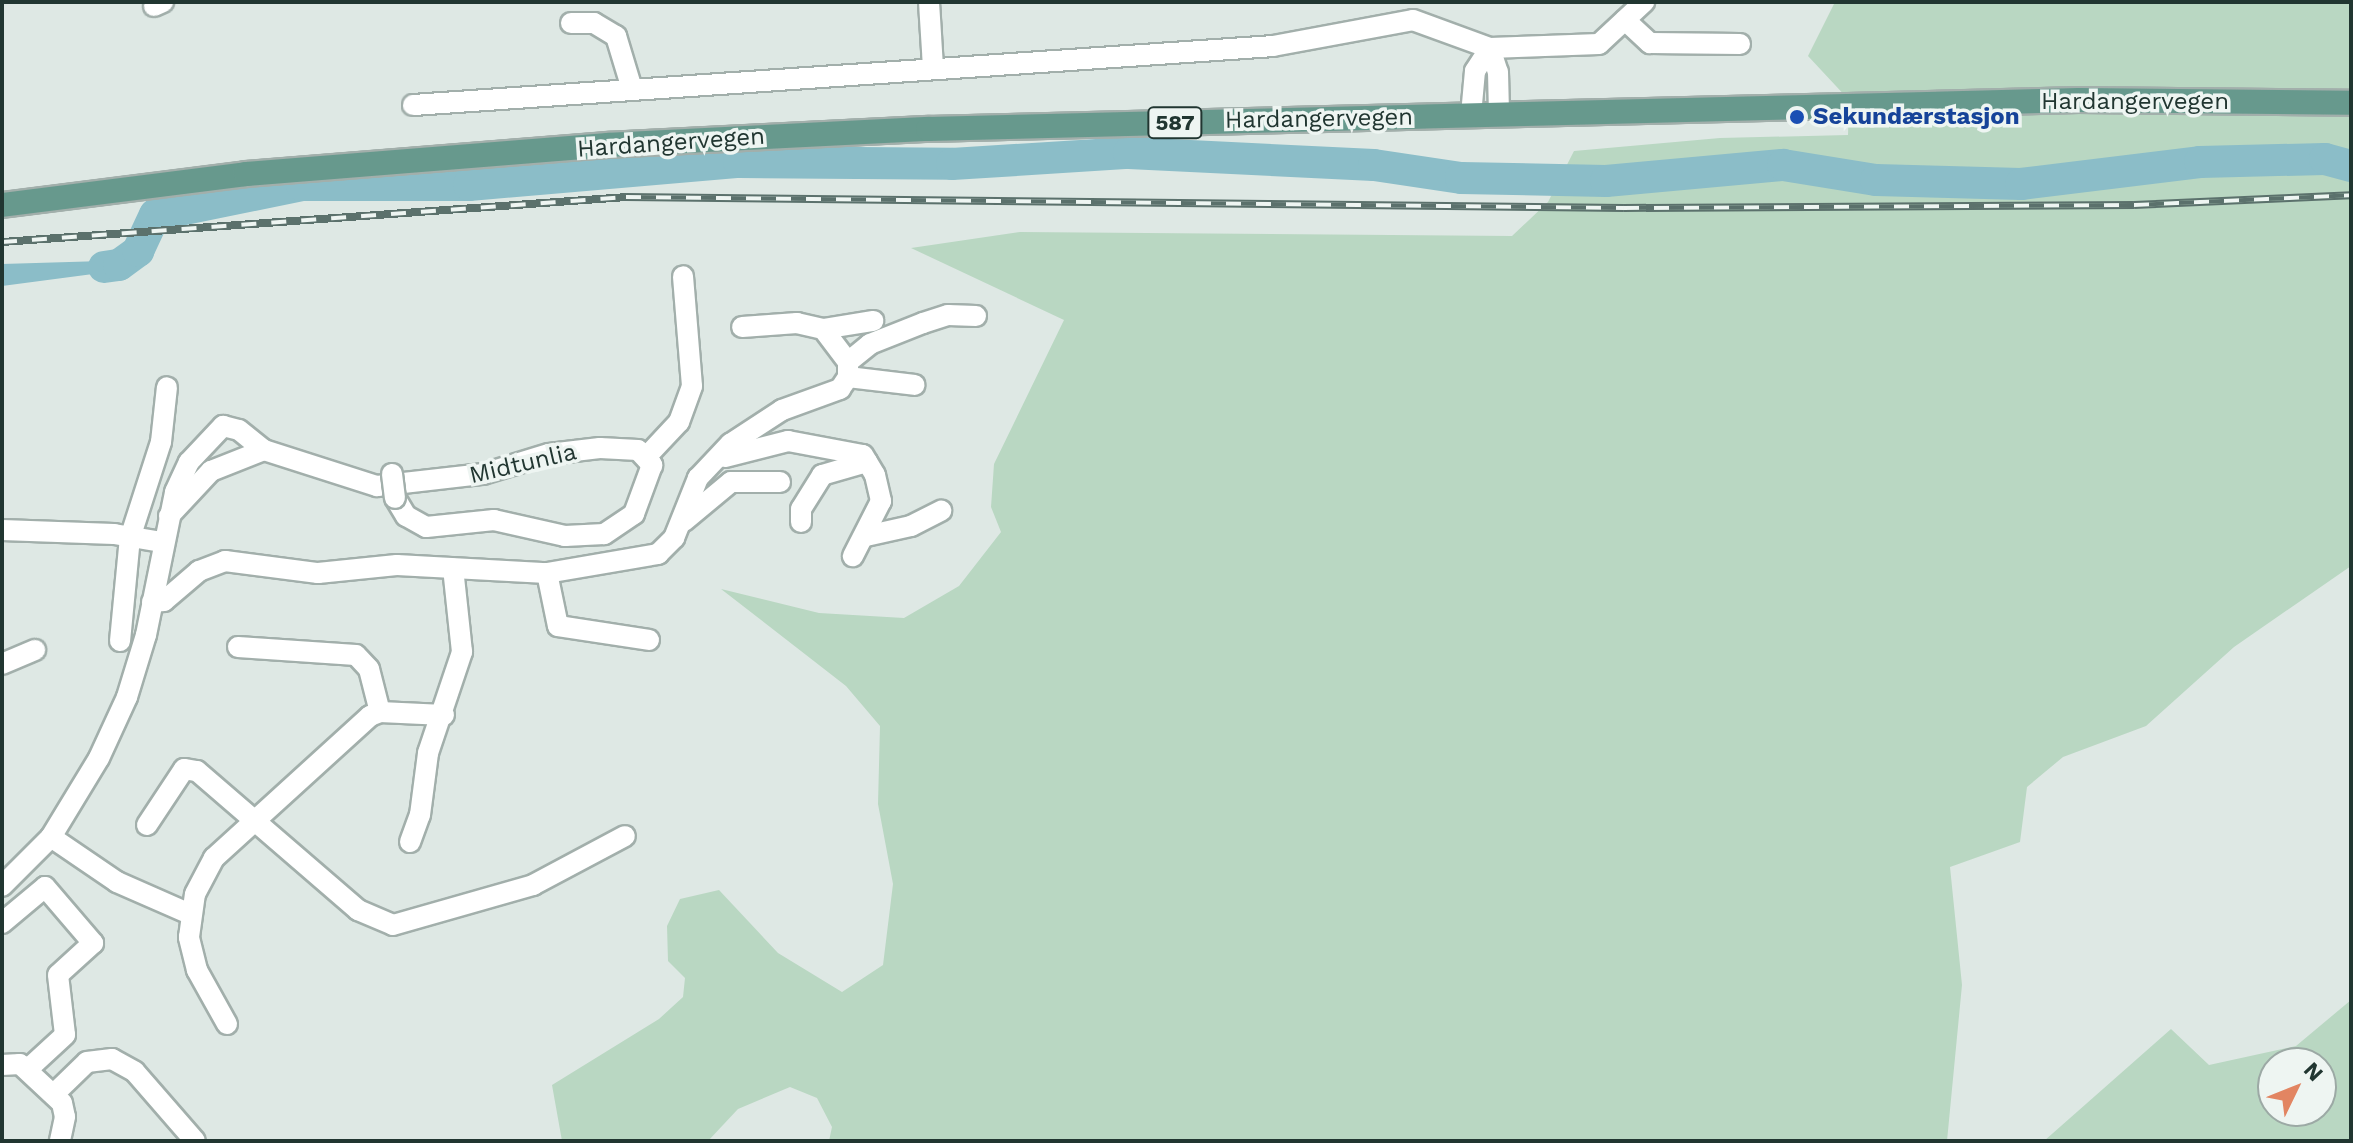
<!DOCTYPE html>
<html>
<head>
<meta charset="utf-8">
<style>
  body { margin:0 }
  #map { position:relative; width:2353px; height:1143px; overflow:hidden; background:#dee8e4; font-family:"Work Sans",sans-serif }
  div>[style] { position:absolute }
  .green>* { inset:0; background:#b9d7c2 }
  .water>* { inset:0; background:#8bbdc8 }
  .river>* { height:32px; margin:-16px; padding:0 16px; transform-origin:16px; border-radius:16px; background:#8bbdc8 }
  .roads { filter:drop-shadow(2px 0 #a2afab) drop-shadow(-2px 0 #a2afab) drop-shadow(0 2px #a2afab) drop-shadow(0 -2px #a2afab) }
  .minor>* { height:20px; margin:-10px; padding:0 10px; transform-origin:10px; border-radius:10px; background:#fff }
  .major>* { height:24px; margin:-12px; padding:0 12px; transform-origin:12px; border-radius:12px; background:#67998d }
  .rail>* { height:8px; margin-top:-4px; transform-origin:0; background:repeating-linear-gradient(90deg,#eef5f2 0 15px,#5b716c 0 30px); box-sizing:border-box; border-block:2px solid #5b716c }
  .bridges { filter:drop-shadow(2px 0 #a2afab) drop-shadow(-2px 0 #a2afab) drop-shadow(0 2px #a2afab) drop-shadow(0 -2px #a2afab) }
  .minor-bridge>* { height:20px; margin:-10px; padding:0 10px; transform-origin:10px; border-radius:10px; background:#fff }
  .dots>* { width:22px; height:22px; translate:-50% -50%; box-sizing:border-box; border:4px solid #eef5f2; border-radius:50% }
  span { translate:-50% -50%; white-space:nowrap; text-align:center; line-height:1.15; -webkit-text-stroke:7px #eef5f2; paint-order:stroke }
  .shield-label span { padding:2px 6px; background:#eef5f2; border:2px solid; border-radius:6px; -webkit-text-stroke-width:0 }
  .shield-label { font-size:22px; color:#213631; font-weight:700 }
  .street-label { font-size:24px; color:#213631 }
  .transit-label { font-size:24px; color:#164399; font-weight:700 }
  .left { translate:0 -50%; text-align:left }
  .frame { position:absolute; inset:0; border:4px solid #213631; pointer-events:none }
  .north { position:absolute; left:2257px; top:1047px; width:80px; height:80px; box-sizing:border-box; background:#eef5f2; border:2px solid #9ca9a5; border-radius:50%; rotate:47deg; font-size:22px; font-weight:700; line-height:32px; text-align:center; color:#213631 }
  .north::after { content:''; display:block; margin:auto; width:28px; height:36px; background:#e28562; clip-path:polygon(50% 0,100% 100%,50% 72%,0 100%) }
</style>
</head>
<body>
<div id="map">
  <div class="green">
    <div style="clip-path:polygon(1835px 2px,2351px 2px,2351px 566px,2234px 647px,2146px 726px,2063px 757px,2027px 787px,2020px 842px,1950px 867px,1962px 985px,1947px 1141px,829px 1141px,832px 1127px,817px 1098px,790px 1087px,738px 1109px,708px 1141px,562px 1141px,552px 1085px,659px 1019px,683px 997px,685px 978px,668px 961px,667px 926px,680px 899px,719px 890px,778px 953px,842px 992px,883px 965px,893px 884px,878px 804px,880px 726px,846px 686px,721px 589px,819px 613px,904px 618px,959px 586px,1001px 532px,991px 507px,994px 464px,1064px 320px,911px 248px,1020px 232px,1512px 236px,1548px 202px,1574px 151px,1720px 138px,1848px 135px,1849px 100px,1808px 56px)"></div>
    <div style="clip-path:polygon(evenodd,2351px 1000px,2351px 1141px,2044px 1141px,2171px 1029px,2209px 1065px,2296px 1046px,2351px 1000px,2273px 1063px,2321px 1063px,2321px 1111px,2273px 1111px,2273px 1063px)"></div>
  </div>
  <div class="water">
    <div style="clip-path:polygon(149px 244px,131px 269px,2px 286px,2px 264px,103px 261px,133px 245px)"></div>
  </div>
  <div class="river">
    <div style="left:104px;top:267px;width:15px;rotate:-8deg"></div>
    <div style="left:119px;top:265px;width:24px;rotate:-36deg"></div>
    <div style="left:138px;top:251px;width:40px;rotate:-65deg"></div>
    <div style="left:155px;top:215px;width:150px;rotate:-11.5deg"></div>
    <div style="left:302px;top:185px;width:167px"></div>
    <div style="left:469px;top:185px;width:271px;rotate:-4.9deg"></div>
    <div style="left:739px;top:162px;width:213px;rotate:0.5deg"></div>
    <div style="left:952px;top:164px;width:177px;rotate:-3.6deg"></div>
    <div style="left:1129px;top:153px;width:245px;rotate:2.8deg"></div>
    <div style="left:1374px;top:165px;width:88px;rotate:8.5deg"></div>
    <div style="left:1461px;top:178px;width:145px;rotate:1.2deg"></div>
    <div style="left:1606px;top:181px;width:178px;rotate:-5.2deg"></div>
    <div style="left:1783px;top:165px;width:94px;rotate:9.2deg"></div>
    <div style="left:1876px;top:180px;width:145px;rotate:1.6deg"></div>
    <div style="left:2021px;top:184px;width:180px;rotate:-7deg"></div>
    <div style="left:2200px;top:162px;width:125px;rotate:-1.4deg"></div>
    <div style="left:2325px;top:159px;width:27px;rotate:15deg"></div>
  </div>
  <div class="roads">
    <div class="minor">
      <div style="left:929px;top:2px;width:66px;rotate:86.5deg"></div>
      <div style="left:154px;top:6px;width:10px;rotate:-24deg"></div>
      <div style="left:1625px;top:20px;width:34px;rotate:43deg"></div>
      <div style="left:1650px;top:43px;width:90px;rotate:0.6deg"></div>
      <div style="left:571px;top:23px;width:23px"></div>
      <div style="left:594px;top:23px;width:26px;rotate:31deg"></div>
      <div style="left:616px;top:36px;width:55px;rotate:73.2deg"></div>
      <div style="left:1490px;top:48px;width:25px;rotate:72deg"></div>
      <div style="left:1498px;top:72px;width:41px;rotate:88.6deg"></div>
      <div style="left:413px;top:105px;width:862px;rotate:-3.92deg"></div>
      <div style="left:1273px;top:46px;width:142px;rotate:-10.5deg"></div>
      <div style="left:1413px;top:20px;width:82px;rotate:20deg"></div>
      <div style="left:1490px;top:48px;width:109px;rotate:-2.1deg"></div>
      <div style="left:1599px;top:44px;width:62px;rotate:-43deg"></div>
      <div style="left:1471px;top:115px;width:44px;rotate:-84.8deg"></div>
      <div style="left:1475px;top:71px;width:27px;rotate:-57deg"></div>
      <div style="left:823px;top:329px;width:51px;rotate:-9.1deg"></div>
      <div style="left:848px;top:362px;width:28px;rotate:-39deg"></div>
      <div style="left:870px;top:344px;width:57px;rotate:-21.6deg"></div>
      <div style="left:923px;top:323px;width:26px;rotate:-18deg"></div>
      <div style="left:948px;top:315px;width:28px;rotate:2deg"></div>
      <div style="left:848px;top:377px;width:67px;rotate:6.8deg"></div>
      <div style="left:648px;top:455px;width:45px;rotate:-46.8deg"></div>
      <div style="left:679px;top:422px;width:38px;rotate:-70deg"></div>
      <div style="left:692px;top:386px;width:110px;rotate:-94.7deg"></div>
      <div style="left:725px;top:457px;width:65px;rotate:-14.3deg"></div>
      <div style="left:788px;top:441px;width:76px;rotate:10.6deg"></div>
      <div style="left:863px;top:455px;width:23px;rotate:59deg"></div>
      <div style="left:875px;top:475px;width:27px;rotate:77deg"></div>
      <div style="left:881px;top:501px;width:62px;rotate:117deg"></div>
      <div style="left:169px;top:516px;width:62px;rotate:-47deg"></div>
      <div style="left:211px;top:471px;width:57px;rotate:-21.6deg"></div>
      <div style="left:264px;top:450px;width:119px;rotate:17.7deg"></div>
      <div style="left:377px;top:486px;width:107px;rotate:-6.5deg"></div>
      <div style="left:483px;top:474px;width:69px;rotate:-16.9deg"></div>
      <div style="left:549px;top:454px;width:51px;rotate:-6.7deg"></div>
      <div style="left:600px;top:448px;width:38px;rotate:3deg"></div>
      <div style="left:638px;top:450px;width:21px;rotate:47deg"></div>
      <div style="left:652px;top:465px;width:52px;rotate:110.2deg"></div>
      <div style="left:634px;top:514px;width:36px;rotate:146deg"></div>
      <div style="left:604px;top:534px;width:39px;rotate:177deg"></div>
      <div style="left:565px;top:536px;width:73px;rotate:-167.3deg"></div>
      <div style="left:494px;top:520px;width:68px;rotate:174.1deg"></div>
      <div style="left:426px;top:527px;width:23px;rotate:-151deg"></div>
      <div style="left:406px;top:516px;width:21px;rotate:-121deg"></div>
      <div style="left:684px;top:521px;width:61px;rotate:-39.7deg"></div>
      <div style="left:731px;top:482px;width:49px"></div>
      <div style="left:801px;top:522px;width:13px;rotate:-90deg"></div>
      <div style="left:801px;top:509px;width:40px;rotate:-58deg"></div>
      <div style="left:822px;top:475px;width:47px;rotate:-16.1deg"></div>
      <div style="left:2px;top:530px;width:112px;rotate:2deg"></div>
      <div style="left:114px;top:534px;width:49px;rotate:9.5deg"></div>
      <div style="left:866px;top:536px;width:46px;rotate:-12.5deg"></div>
      <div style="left:911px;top:526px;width:34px;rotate:-27deg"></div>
      <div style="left:547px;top:573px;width:54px;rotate:78.3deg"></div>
      <div style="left:558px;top:626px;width:92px;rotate:8.7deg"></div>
      <div style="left:152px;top:602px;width:12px;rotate:-5deg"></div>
      <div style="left:164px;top:601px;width:46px;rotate:-40.6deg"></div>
      <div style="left:199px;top:571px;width:28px;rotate:-21deg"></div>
      <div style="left:225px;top:561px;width:94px;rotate:7.4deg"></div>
      <div style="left:318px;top:573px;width:79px;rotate:-5.8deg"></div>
      <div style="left:397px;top:565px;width:150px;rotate:3.1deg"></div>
      <div style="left:547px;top:573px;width:113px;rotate:-9.7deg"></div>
      <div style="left:658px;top:554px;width:23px;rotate:-45deg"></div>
      <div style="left:674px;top:538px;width:65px;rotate:-68.2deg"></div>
      <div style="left:698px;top:478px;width:47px;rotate:-46.7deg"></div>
      <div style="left:730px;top:444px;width:62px;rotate:-33.2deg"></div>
      <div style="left:782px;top:410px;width:62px;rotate:-19.9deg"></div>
      <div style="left:840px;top:389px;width:14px;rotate:-56deg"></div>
      <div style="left:848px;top:377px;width:15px;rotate:-90deg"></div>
      <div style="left:848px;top:362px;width:41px;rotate:-127.1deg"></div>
      <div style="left:823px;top:329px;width:27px;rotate:-167deg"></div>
      <div style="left:797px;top:323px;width:55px;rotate:175.8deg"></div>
      <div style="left:120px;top:641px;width:103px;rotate:-84.5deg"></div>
      <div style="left:130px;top:538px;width:101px;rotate:-72.1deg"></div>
      <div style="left:161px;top:442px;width:55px;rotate:-83.8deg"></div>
      <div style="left:238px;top:647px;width:118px;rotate:3.9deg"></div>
      <div style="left:356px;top:655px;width:19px;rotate:47deg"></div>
      <div style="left:369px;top:669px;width:44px;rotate:75.7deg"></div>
      <div style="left:2px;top:664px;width:36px;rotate:-23deg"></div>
      <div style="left:147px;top:825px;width:67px;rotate:-56.5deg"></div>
      <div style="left:184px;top:769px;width:13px;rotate:9deg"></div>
      <div style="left:197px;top:771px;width:213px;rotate:40.8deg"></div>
      <div style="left:358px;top:910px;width:38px;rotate:23deg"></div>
      <div style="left:393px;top:925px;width:146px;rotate:-15.9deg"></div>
      <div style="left:533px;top:885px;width:104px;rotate:-28deg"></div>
      <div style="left:51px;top:837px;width:80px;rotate:34.3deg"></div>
      <div style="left:117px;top:882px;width:80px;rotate:23.7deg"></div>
      <div style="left:410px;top:842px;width:29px;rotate:-70deg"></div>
      <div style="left:420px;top:815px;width:63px;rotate:-82.6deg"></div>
      <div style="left:428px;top:753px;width:107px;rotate:-71.4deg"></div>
      <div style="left:462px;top:652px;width:84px;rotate:-96.1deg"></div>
      <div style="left:2px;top:886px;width:69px;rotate:-45deg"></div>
      <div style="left:51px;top:837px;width:92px;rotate:-58.7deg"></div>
      <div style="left:99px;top:758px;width:67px;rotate:-65.3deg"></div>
      <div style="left:127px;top:697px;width:65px;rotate:-73deg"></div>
      <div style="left:146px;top:635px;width:146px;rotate:-78.5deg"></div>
      <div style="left:175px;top:492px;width:33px;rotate:-65deg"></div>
      <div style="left:189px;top:462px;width:50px;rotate:-46.6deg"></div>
      <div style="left:223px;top:426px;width:16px;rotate:14deg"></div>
      <div style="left:239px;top:430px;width:32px;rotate:39deg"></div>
      <div style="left:2px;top:923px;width:56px;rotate:-39.9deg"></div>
      <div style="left:45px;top:887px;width:74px;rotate:49.4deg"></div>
      <div style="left:93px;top:943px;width:47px;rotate:137.6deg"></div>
      <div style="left:58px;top:975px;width:60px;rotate:83.3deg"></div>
      <div style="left:65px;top:1035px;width:50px;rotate:137.4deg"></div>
      <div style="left:227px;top:1024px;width:62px;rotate:-119.1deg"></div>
      <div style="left:197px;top:970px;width:34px;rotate:-104deg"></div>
      <div style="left:189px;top:937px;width:43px;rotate:-82.1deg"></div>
      <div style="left:195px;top:894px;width:41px;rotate:-62.2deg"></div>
      <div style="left:214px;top:858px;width:211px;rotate:-42.3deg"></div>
      <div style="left:370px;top:716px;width:11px;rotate:-22deg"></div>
      <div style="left:380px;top:712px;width:64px;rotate:2.7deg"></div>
      <div style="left:2px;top:1065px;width:18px;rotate:-3deg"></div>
      <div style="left:20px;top:1064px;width:57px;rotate:42.9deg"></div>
      <div style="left:62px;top:1103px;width:14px;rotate:78deg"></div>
      <div style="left:65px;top:1117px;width:25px;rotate:102deg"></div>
      <div style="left:54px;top:1094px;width:46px;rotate:-44.1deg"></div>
      <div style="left:87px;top:1062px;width:25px;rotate:-7deg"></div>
      <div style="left:112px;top:1059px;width:26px;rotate:29deg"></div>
      <div style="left:135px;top:1072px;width:91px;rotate:49deg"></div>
    </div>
    <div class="major">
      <div style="left:2px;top:205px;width:246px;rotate:-7.2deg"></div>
      <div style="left:246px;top:174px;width:363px;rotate:-4.6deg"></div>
      <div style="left:608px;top:145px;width:320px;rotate:-2.9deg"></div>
      <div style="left:928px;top:129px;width:1151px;rotate:-1.44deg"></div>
      <div style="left:2079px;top:100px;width:272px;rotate:0.6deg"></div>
    </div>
  </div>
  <div class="rail">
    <div style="left:2px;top:242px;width:626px;rotate:-4.12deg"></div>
    <div style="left:626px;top:197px;width:998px;rotate:0.63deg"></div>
    <div style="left:1624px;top:208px;width:510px;rotate:-0.34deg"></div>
    <div style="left:2134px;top:205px;width:217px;rotate:-2.6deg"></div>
  </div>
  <div class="bridges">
    <div class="minor-bridge">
      <div style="left:392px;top:474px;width:24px;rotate:83deg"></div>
    </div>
  </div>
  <div class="dots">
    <div style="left:1797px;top:117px;background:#1a4fb4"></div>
  </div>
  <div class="shield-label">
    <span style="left:1175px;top:123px">587</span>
  </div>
  <div class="street-label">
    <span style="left:2135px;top:102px">Hardangervegen</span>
    <span style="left:1319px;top:119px;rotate:-1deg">Hardangervegen</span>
    <span style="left:671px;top:143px;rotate:-4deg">Hardangervegen</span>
    <span style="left:523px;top:464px;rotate:-13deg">Midtunlia</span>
  </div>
  <div class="transit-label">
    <span class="left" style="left:1813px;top:117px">Sekundærstasjon</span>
  </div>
  <div class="frame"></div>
  <div class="north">N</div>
</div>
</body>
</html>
